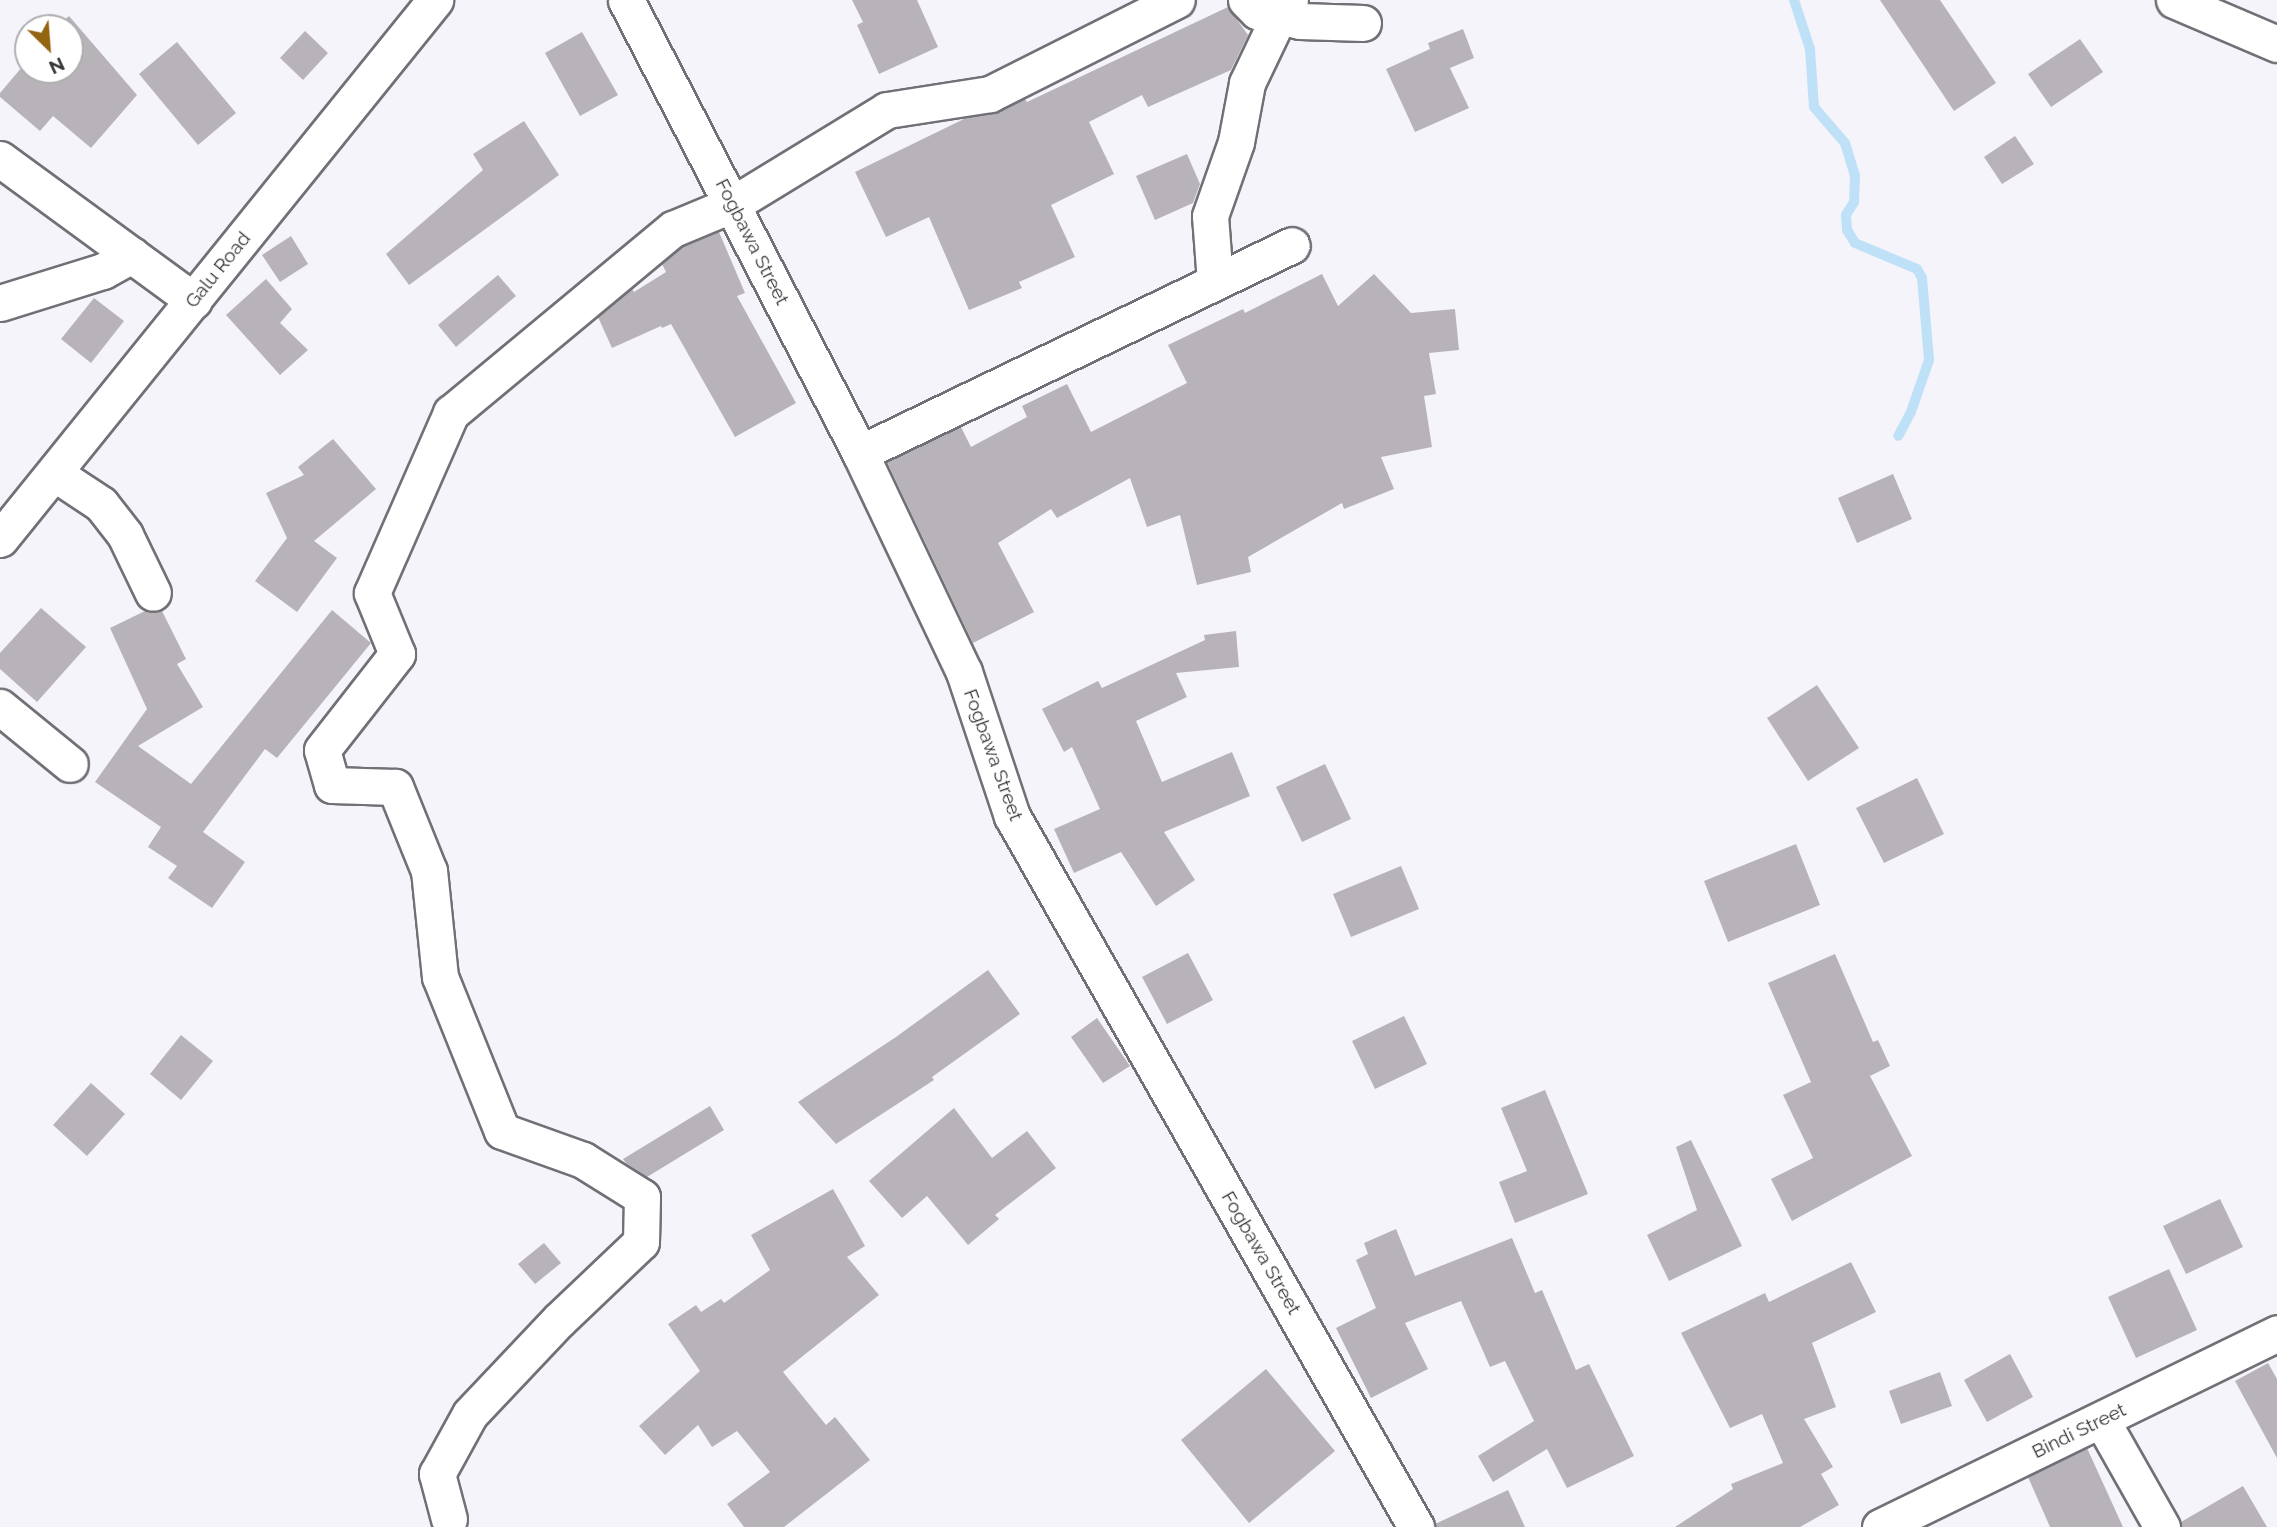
<!DOCTYPE html>
<html>
<head>
<meta charset="utf-8">
<style>
  body { margin:0 }
  #map { position:relative; width:2277px; height:1527px; overflow:hidden; background:#f6f4fb; font-family:Raleway,sans-serif }
  div>[style] { position:absolute }
  .stream>* { height:10px; margin:-5px; padding:0 5px; transform-origin:5px; border-radius:5px; background:#bfe1f7 }
  .building>* { inset:0; background:#b8b3b9 }
  .roads { filter:drop-shadow(2px 0 #717076) drop-shadow(-2px 0 #717076) drop-shadow(0 2px #717076) drop-shadow(0 -2px #717076) }
  .minor>* { height:35px; margin:-17.5px; padding:0 17.5px; transform-origin:17.5px; border-radius:17.5px; background:#fff }
  span { translate:-50% -50%; white-space:nowrap; text-align:center; line-height:1.15; -webkit-text-stroke:7px #fff; paint-order:stroke }
  .street-label { font-size:19px; color:#353437 }
  .north { position:absolute; left:14px; top:14px; width:70px; height:70px; box-sizing:border-box; background:#fff; border:2px solid #aeaeaf; border-radius:50%; rotate:155deg; font-size:19px; font-weight:700; line-height:28px; text-align:center; color:#353437 }
  .north::after { content:''; display:block; margin:auto; width:24px; height:32px; background:#936511; clip-path:polygon(50% 0,100% 100%,50% 72%,0 100%) }
</style>
</head>
<body>
<div id="map">
  <div class="stream">
    <div style="left:1794px;top:0;width:52px;rotate:71.9deg"></div>
    <div style="left:1810px;top:49px;width:58px;rotate:86.1deg"></div>
    <div style="left:1814px;top:107px;width:48px;rotate:49.3deg"></div>
    <div style="left:1845px;top:143px;width:34px;rotate:73deg"></div>
    <div style="left:1855px;top:175px;width:27px;rotate:92deg"></div>
    <div style="left:1854px;top:202px;width:15px;rotate:122deg"></div>
    <div style="left:1846px;top:215px;width:15px;rotate:86deg"></div>
    <div style="left:1847px;top:230px;width:15px;rotate:58deg"></div>
    <div style="left:1855px;top:243px;width:67px;rotate:22.8deg"></div>
    <div style="left:1917px;top:269px;width:10px;rotate:61deg"></div>
    <div style="left:1922px;top:278px;width:82px;rotate:85.1deg"></div>
    <div style="left:1929px;top:360px;width:55px;rotate:109.1deg"></div>
    <div style="left:1911px;top:412px;width:27px;rotate:118deg"></div>
  </div>
  <div class="building">
    <div style="clip-path:polygon(852px 0,917px 0,938px 47px,879px 74px,857px 25px,863px 22px)"></div>
    <div style="clip-path:polygon(1880px 0,1940px 0,1996px 83px,1954px 111px)"></div>
    <div style="clip-path:polygon(1228px 7px,1248px 35px,1231px 70px,1148px 107px,1142px 95px,1089px 122px,1114px 174px,1051px 205px,1075px 257px,1019px 282px,1022px 288px,969px 310px,929px 217px,886px 237px,855px 172px,966px 118px,999px 112px,1025px 99px,1027px 102px)"></div>
    <div style="clip-path:polygon(69px 16px,137px 95px,91px 148px,53px 116px,40px 131px,0 97px,0 93px,28px 60px,28px 70px,70px 70px,70px 28px,55px 28px)"></div>
    <div style="clip-path:polygon(1463px 29px,1474px 58px,1450px 68px,1469px 108px,1415px 132px,1386px 69px,1430px 49px,1428px 43px)"></div>
    <div style="clip-path:polygon(305px 31px,328px 53px,303px 80px,280px 58px)"></div>
    <div style="clip-path:polygon(582px 32px,618px 95px,580px 116px,545px 53px)"></div>
    <div style="clip-path:polygon(2080px 39px,2103px 72px,2051px 107px,2028px 74px)"></div>
    <div style="clip-path:polygon(177px 42px,236px 113px,198px 145px,139px 74px)"></div>
    <div style="clip-path:polygon(524px 121px,559px 175px,409px 285px,386px 254px,483px 170px,473px 154px)"></div>
    <div style="clip-path:polygon(2015px 136px,2034px 164px,2002px 184px,1984px 157px)"></div>
    <div style="clip-path:polygon(1187px 154px,1200px 184px,1193px 203px,1155px 220px,1136px 176px)"></div>
    <div style="clip-path:polygon(719px 232px,745px 293px,737px 296px,796px 403px,735px 437px,671px 324px,662px 328px,661px 326px,612px 348px,598px 317px,632px 289px,634px 292px,666px 272px,662px 264px,683px 247px)"></div>
    <div style="clip-path:polygon(291px 236px,308px 264px,280px 282px,262px 255px)"></div>
    <div style="clip-path:polygon(1322px 274px,1338px 306px,1374px 274px,1411px 313px,1455px 309px,1459px 350px,1429px 353px,1436px 394px,1424px 396px,1432px 447px,1381px 457px,1394px 489px,1344px 509px,1342px 503px,1248px 557px,1251px 572px,1197px 585px,1180px 515px,1147px 527px,1130px 478px,1057px 518px,1051px 509px,998px 543px,1034px 612px,973px 643px,887px 462px,961px 427px,971px 447px,1027px 417px,1022px 406px,1067px 384px,1091px 432px,1187px 383px,1168px 345px,1243px 309px,1245px 313px)"></div>
    <div style="clip-path:polygon(498px 275px,516px 296px,456px 347px,438px 325px)"></div>
    <div style="clip-path:polygon(266px 279px,292px 309px,280px 323px,308px 350px,280px 375px,226px 315px)"></div>
    <div style="clip-path:polygon(94px 298px,124px 321px,91px 363px,61px 339px)"></div>
    <div style="clip-path:polygon(333px 439px,376px 489px,314px 541px,337px 558px,297px 612px,255px 581px,287px 538px,266px 493px,304px 475px,298px 467px)"></div>
    <div style="clip-path:polygon(1893px 474px,1912px 519px,1857px 543px,1838px 498px)"></div>
    <div style="clip-path:polygon(41px 608px,86px 647px,37px 702px,0 669px,0 653px)"></div>
    <div style="clip-path:polygon(332px 610px,371px 643px,277px 758px,265px 749px,203px 832px,245px 862px,212px 908px,168px 878px,177px 866px,148px 847px,161px 827px,95px 782px,147px 709px,110px 628px,145px 611px,162px 611px,186px 659px,177px 664px,203px 707px,138px 746px,191px 784px)"></div>
    <div style="clip-path:polygon(1236px 631px,1239px 667px,1176px 673px,1187px 697px,1136px 721px,1162px 782px,1232px 752px,1250px 796px,1164px 832px,1195px 880px,1156px 906px,1121px 852px,1074px 873px,1054px 829px,1100px 809px,1072px 747px,1064px 752px,1042px 709px,1098px 681px,1102px 688px,1205px 640px,1204px 635px)"></div>
    <div style="clip-path:polygon(1817px 685px,1859px 748px,1808px 781px,1767px 718px)"></div>
    <div style="clip-path:polygon(1325px 764px,1351px 819px,1302px 842px,1276px 787px)"></div>
    <div style="clip-path:polygon(1917px 778px,1944px 834px,1884px 863px,1856px 808px)"></div>
    <div style="clip-path:polygon(1796px 844px,1820px 905px,1728px 942px,1704px 881px)"></div>
    <div style="clip-path:polygon(1401px 866px,1419px 909px,1351px 937px,1333px 894px)"></div>
    <div style="clip-path:polygon(1188px 953px,1213px 1000px,1167px 1024px,1142px 977px)"></div>
    <div style="clip-path:polygon(1835px 954px,1873px 1042px,1878px 1040px,1890px 1066px,1870px 1076px,1912px 1156px,1792px 1221px,1771px 1179px,1813px 1158px,1783px 1095px,1811px 1082px,1768px 983px)"></div>
    <div style="clip-path:polygon(988px 970px,1020px 1014px,932px 1077px,934px 1080px,836px 1144px,798px 1102px,896px 1037px)"></div>
    <div style="clip-path:polygon(1404px 1016px,1427px 1064px,1375px 1089px,1352px 1041px)"></div>
    <div style="clip-path:polygon(1097px 1018px,1130px 1066px,1103px 1083px,1071px 1037px)"></div>
    <div style="clip-path:polygon(181px 1035px,213px 1061px,181px 1100px,150px 1074px)"></div>
    <div style="clip-path:polygon(91px 1083px,125px 1114px,87px 1156px,53px 1125px)"></div>
    <div style="clip-path:polygon(1545px 1090px,1588px 1194px,1515px 1223px,1499px 1182px,1527px 1171px,1501px 1108px)"></div>
    <div style="clip-path:polygon(710px 1106px,724px 1130px,647px 1177px,626px 1163px,623px 1159px)"></div>
    <div style="clip-path:polygon(954px 1108px,992px 1158px,1027px 1131px,1056px 1168px,995px 1215px,999px 1219px,968px 1245px,927px 1196px,902px 1218px,869px 1181px)"></div>
    <div style="clip-path:polygon(1691px 1140px,1742px 1246px,1669px 1281px,1647px 1235px,1697px 1210px,1676px 1147px)"></div>
    <div style="clip-path:polygon(833px 1189px,865px 1246px,847px 1257px,879px 1295px,783px 1372px,826px 1425px,835px 1417px,870px 1460px,784px 1527px,744px 1527px,727px 1504px,770px 1472px,737px 1431px,712px 1447px,698px 1425px,665px 1455px,639px 1426px,700px 1371px,668px 1324px,696px 1305px,701px 1312px,721px 1299px,724px 1303px,770px 1270px,751px 1235px)"></div>
    <div style="clip-path:polygon(2220px 1199px,2243px 1247px,2186px 1274px,2163px 1226px)"></div>
    <div style="clip-path:polygon(1396px 1229px,1415px 1276px,1512px 1238px,1535px 1293px,1542px 1290px,1576px 1370px,1589px 1364px,1634px 1456px,1567px 1488px,1547px 1449px,1493px 1482px,1478px 1456px,1534px 1421px,1505px 1361px,1490px 1367px,1461px 1301px,1405px 1323px,1428px 1369px,1371px 1398px,1336px 1328px,1376px 1308px,1356px 1260px,1368px 1254px,1364px 1243px)"></div>
    <div style="clip-path:polygon(544px 1243px,561px 1263px,535px 1284px,518px 1264px)"></div>
    <div style="clip-path:polygon(1851px 1262px,1876px 1312px,1812px 1343px,1836px 1407px,1804px 1419px,1833px 1467px,1821px 1474px,1839px 1505px,1800px 1527px,1675px 1527px,1733px 1489px,1731px 1484px,1783px 1463px,1762px 1414px,1730px 1428px,1681px 1333px,1765px 1293px,1769px 1302px)"></div>
    <div style="clip-path:polygon(2169px 1269px,2197px 1330px,2136px 1358px,2108px 1297px)"></div>
    <div style="clip-path:polygon(2010px 1354px,2033px 1397px,1987px 1422px,1964px 1380px)"></div>
    <div style="clip-path:polygon(2268px 1363px,2277px 1379px,2277px 1458px,2235px 1381px)"></div>
    <div style="clip-path:polygon(1266px 1369px,1335px 1451px,1249px 1523px,1181px 1440px)"></div>
    <div style="clip-path:polygon(1940px 1372px,1952px 1406px,1901px 1424px,1889px 1391px)"></div>
    <div style="clip-path:polygon(2087px 1448px,2123px 1527px,2050px 1527px,2028px 1477px)"></div>
    <div style="clip-path:polygon(2243px 1486px,2267px 1527px,2182px 1527px,2181px 1522px)"></div>
    <div style="clip-path:polygon(1508px 1490px,1525px 1527px,1436px 1527px,1435px 1524px)"></div>
  </div>
  <div class="roads">
    <div class="minor">
      <div style="left:626px;top:0;width:510px;rotate:62.68deg"></div>
      <div style="left:860px;top:453px;width:242px;rotate:64.6deg"></div>
      <div style="left:964px;top:672px;width:152px;rotate:71.6deg"></div>
      <div style="left:1012px;top:816px;width:818px;rotate:60.39deg"></div>
      <div style="left:1246px;top:0;width:16px;rotate:45deg"></div>
      <div style="left:1257px;top:11px;width:44px;rotate:13.1deg"></div>
      <div style="left:1300px;top:21px;width:63px;rotate:1.8deg"></div>
      <div style="left:2174px;top:0;width:112px;rotate:23.1deg"></div>
      <div style="left:0;top:159px;width:240px;rotate:36.2deg"></div>
      <div style="left:1215px;top:282px;width:66px;rotate:-94.3deg"></div>
      <div style="left:1210px;top:216px;width:78px;rotate:-70.6deg"></div>
      <div style="left:1236px;top:142px;width:60px;rotate:-79.4deg"></div>
      <div style="left:1247px;top:83px;width:74px;rotate:-64.5deg"></div>
      <div style="left:1279px;top:16px;width:19px;rotate:-55deg"></div>
      <div style="left:0;top:303px;width:108px;rotate:-17.3deg"></div>
      <div style="left:103px;top:271px;width:33px;rotate:-29deg"></div>
      <div style="left:860px;top:453px;width:479px;rotate:-25.7deg"></div>
      <div style="left:54px;top:473px;width:56px;rotate:33.4deg"></div>
      <div style="left:101px;top:504px;width:39px;rotate:52deg"></div>
      <div style="left:125px;top:535px;width:64px;rotate:64.2deg"></div>
      <div style="left:0;top:539px;width:693px;rotate:-51.09deg"></div>
      <div style="left:0;top:707px;width:90px;rotate:39.2deg"></div>
      <div style="left:2102px;top:1421px;width:122px;rotate:60.5deg"></div>
      <div style="left:449px;top:1519px;width:47px;rotate:-104.9deg"></div>
      <div style="left:437px;top:1474px;width:68px;rotate:-61.2deg"></div>
      <div style="left:470px;top:1414px;width:129px;rotate:-46.6deg"></div>
      <div style="left:559px;top:1320px;width:113px;rotate:-43.6deg"></div>
      <div style="left:641px;top:1242px;width:45px;rotate:-88.7deg"></div>
      <div style="left:642px;top:1197px;width:70px;rotate:-147.9deg"></div>
      <div style="left:583px;top:1160px;width:86px;rotate:-160.3deg"></div>
      <div style="left:502px;top:1131px;width:166px;rotate:-111.9deg"></div>
      <div style="left:440px;top:977px;width:107px;rotate:-95.9deg"></div>
      <div style="left:429px;top:871px;width:91px;rotate:-112deg"></div>
      <div style="left:395px;top:787px;width:63px;rotate:-178.2deg"></div>
      <div style="left:332px;top:785px;width:36px;rotate:-106deg"></div>
      <div style="left:322px;top:750px;width:122px;rotate:-52deg"></div>
      <div style="left:397px;top:654px;width:66px;rotate:-112.3deg"></div>
      <div style="left:372px;top:593px;width:197px;rotate:-66.3deg"></div>
      <div style="left:451px;top:413px;width:288px;rotate:-39.7deg"></div>
      <div style="left:673px;top:229px;width:65px;rotate:-22.6deg"></div>
      <div style="left:733px;top:204px;width:180px;rotate:-31.4deg"></div>
      <div style="left:887px;top:110px;width:104px;rotate:-8.8deg"></div>
      <div style="left:990px;top:94px;width:209px;rotate:-26.7deg"></div>
      <div style="left:1880px;top:1527px;width:442px;rotate:-26deg"></div>
    </div>
  </div>
  <div class="street-label">
    <span style="left:752px;top:242px;rotate:63deg">Fogbawa Street</span>
    <span style="left:218px;top:270px;rotate:-51deg">Galu Road</span>
    <span style="left:993px;top:755px;rotate:70deg">Fogbawa Street</span>
    <span style="left:1261px;top:1253px;rotate:60deg">Fogbawa Street</span>
    <span style="left:2079px;top:1431px;rotate:-26deg">Bindi Street</span>
  </div>
  <div class="north">N</div>
</div>
</body>
</html>
